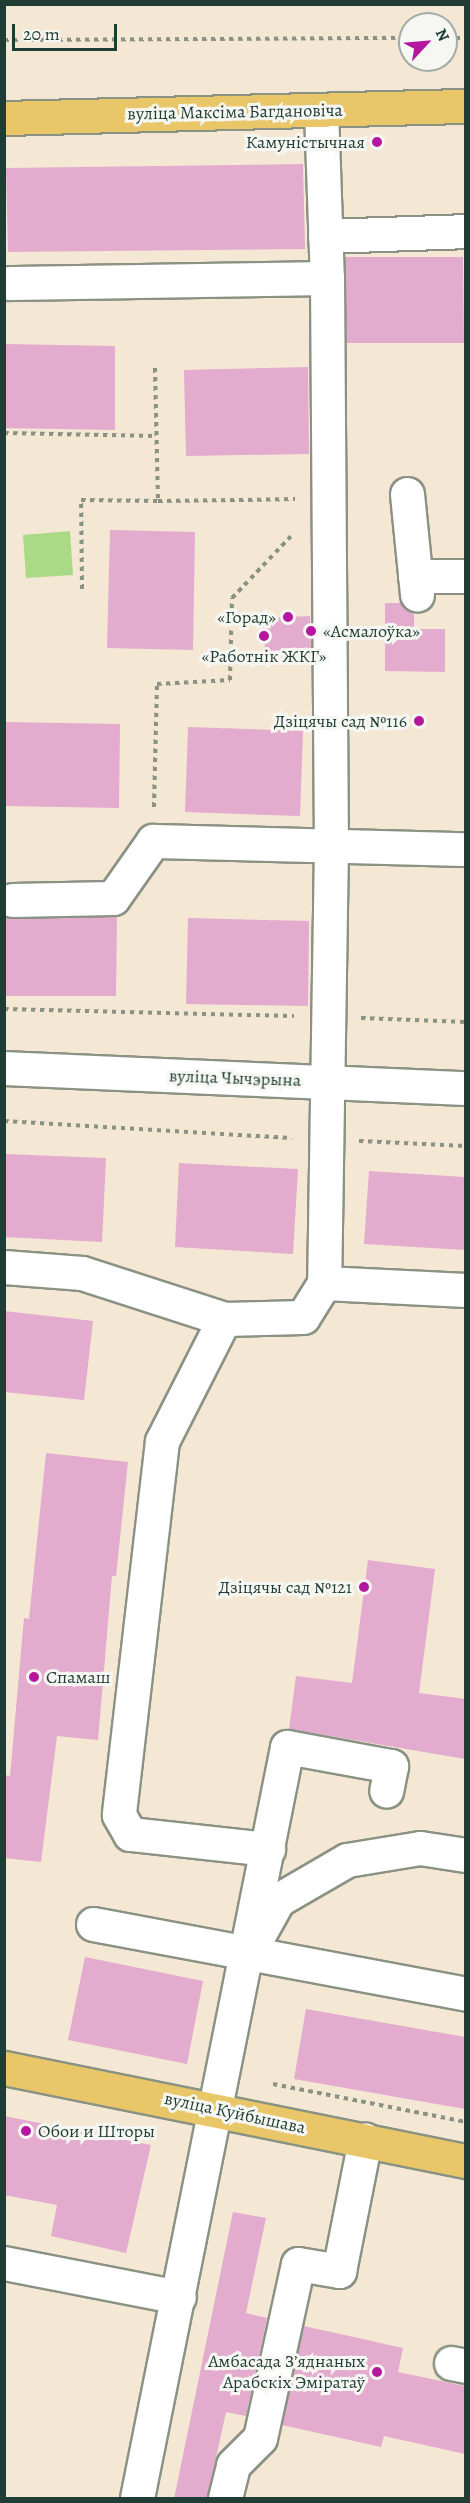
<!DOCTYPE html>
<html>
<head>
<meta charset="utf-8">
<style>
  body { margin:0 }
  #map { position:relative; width:470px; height:2503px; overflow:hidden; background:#f4e7d3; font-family:Alegreya,serif }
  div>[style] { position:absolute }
  .green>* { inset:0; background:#abda87 }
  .building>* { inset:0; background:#e3abcd }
  .path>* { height:4px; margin-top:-2px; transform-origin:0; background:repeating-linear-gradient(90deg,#8a9284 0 4.5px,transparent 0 9px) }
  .roads { filter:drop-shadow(2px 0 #8a9284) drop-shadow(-2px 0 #8a9284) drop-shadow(0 2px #8a9284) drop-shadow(0 -2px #8a9284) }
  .minor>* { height:33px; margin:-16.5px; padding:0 16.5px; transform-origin:16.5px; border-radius:16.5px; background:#fff }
  .major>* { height:33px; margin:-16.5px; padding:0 16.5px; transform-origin:16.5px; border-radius:16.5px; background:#e9c769 }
  .dots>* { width:16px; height:16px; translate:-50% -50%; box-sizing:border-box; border:3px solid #f6f6f2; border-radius:50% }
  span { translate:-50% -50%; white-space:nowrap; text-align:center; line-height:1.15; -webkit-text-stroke:6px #f6f6f2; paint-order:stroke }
  .street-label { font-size:18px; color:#1f3d34 }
  .poi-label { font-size:18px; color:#1f3d34 }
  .right { translate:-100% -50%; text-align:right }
  .left { translate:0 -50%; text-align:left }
  .frame { position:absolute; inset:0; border:6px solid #1f3d34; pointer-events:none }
  .north { position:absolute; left:398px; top:12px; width:60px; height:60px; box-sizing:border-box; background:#f6f6f2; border:2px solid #a0aca6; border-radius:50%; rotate:64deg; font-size:16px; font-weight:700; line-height:24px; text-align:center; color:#1f3d34 }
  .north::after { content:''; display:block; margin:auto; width:21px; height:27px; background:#b5179e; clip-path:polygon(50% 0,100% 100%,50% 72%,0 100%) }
  .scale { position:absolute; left:12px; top:24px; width:105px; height:27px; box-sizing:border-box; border:3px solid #1f3d34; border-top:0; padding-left:8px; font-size:18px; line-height:21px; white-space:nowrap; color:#1f3d34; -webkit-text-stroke:4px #f6f6f2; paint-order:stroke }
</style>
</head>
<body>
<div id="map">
  <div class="green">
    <div style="clip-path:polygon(70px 531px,73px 575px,26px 578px,23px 535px)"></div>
  </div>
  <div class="building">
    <div style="clip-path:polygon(303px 164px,305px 249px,8px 252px,6px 168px)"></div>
    <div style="clip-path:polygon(345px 257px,463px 257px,464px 343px,346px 343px)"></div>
    <div style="clip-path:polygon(4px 344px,115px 346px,115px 430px,4px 428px)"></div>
    <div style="clip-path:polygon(308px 367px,309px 454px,186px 456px,184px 370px)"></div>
    <div style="clip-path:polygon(110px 530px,195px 532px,193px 650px,107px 648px)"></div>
    <div style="clip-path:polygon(385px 603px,401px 603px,414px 613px,414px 629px,445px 629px,445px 672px,385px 671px)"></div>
    <div style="clip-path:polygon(310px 616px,311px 649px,265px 651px,263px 618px)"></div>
    <div style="clip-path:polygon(4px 722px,120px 724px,119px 808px,4px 806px)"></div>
    <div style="clip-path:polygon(188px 727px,303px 731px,300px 816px,185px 812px)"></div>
    <div style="clip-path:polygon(117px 916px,116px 996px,4px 996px,4px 917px)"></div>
    <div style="clip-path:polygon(188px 918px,309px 921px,308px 1006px,186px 1004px)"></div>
    <div style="clip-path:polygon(4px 1154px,106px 1158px,102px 1242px,4px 1237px)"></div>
    <div style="clip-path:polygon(179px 1163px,298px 1169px,293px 1254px,175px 1247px)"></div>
    <div style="clip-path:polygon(369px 1171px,465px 1177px,465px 1250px,364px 1244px)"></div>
    <div style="clip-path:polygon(4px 1311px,93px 1321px,84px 1400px,4px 1392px)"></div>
    <div style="clip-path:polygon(46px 1453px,128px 1462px,116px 1576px,112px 1576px,98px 1740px,57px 1736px,41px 1862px,4px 1858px,4px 1775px,10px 1776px,24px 1618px,29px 1619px)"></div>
    <div style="clip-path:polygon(368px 1560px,435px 1569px,419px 1693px,465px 1699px,465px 1759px,289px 1729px,296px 1676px,352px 1683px)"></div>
    <div style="clip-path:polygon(85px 1957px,203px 1981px,187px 2064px,68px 2040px)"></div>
    <div style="clip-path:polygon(306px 2009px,465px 2037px,465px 2109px,294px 2079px)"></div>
    <div style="clip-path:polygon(4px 2116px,151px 2145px,126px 2253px,51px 2236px,57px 2205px,4px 2195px)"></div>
    <div style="clip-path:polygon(233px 2212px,266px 2218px,246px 2313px,267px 2318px,246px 2416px,226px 2412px,207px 2499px,174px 2499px)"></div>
    <div style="clip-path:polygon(304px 2326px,403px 2348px,398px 2372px,465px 2386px,465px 2454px,384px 2436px,381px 2447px,282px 2425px)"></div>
  </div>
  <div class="path">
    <div style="left:446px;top:38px;width:20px"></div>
    <div style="left:4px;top:40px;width:406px;rotate:-0.3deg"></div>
    <div style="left:155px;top:368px;width:133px;rotate:88.7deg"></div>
    <div style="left:158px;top:501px;width:137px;rotate:-0.8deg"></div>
    <div style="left:4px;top:433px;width:152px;rotate:1.1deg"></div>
    <div style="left:82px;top:589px;width:89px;rotate:-90.6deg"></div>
    <div style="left:81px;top:500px;width:77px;rotate:0.7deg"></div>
    <div style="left:154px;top:807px;width:123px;rotate:-88.6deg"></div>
    <div style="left:157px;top:684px;width:73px;rotate:-3.1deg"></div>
    <div style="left:230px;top:680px;width:82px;rotate:-88.6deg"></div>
    <div style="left:232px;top:598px;width:88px;rotate:-46.4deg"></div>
    <div style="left:4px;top:1009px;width:290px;rotate:1.4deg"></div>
    <div style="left:361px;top:1018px;width:105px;rotate:2.2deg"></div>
    <div style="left:4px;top:1121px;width:288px;rotate:3.4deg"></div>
    <div style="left:359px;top:1141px;width:107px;rotate:2.7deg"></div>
    <div style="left:273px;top:2084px;width:197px;rotate:11.1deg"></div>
  </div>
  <div class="roads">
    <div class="minor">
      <div style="left:321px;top:110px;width:168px;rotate:88deg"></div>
      <div style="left:327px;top:278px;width:568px;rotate:89.6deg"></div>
      <div style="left:331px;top:846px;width:437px;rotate:90.9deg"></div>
      <div style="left:325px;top:236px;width:141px;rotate:-2deg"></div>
      <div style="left:9px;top:283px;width:318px;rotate:-0.9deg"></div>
      <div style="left:407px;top:494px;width:101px;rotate:84.3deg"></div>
      <div style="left:415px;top:576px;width:51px"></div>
      <div style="left:12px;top:900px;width:101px;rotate:-1.1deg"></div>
      <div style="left:113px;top:898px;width:70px;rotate:-54.9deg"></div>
      <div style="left:153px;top:841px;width:313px;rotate:1.5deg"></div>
      <div style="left:4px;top:1068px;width:462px;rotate:2.5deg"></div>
      <div style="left:4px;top:1267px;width:78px;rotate:4.4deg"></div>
      <div style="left:82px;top:1273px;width:149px;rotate:17.9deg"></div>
      <div style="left:224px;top:1319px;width:79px;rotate:-1.5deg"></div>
      <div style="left:303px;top:1317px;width:40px;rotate:-58deg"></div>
      <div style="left:324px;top:1283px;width:142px;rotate:2.8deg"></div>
      <div style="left:224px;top:1319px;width:137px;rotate:116.9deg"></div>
      <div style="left:162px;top:1441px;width:376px;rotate:96.6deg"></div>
      <div style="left:119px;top:1815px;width:22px;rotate:60deg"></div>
      <div style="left:130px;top:1834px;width:139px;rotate:6.2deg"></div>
      <div style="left:93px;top:1924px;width:380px;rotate:10.6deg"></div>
      <div style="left:258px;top:1936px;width:41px;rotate:-60.9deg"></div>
      <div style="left:278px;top:1900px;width:80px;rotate:-30.1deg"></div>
      <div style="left:347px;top:1860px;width:74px;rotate:-9.3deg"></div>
      <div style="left:420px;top:1848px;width:47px;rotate:8.7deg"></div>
      <div style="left:4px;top:2263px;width:178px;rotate:11deg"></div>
      <div style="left:451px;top:2363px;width:15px;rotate:11deg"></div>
      <div style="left:137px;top:2498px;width:766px;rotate:-78.7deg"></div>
      <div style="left:287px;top:1747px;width:106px;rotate:10.4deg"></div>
      <div style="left:391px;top:1766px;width:25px;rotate:101deg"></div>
      <div style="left:225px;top:2498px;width:34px;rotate:-76deg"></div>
      <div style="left:233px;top:2465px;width:38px;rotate:-45deg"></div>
      <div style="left:260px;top:2438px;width:178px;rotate:-77.7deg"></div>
      <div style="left:298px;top:2264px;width:42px;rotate:9.7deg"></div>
      <div style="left:339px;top:2271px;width:134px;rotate:-78.8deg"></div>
    </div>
    <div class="major">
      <div style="left:4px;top:118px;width:462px;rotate:-1.5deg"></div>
      <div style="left:4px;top:2068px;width:471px;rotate:11.4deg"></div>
    </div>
  </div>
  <div class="dots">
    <div style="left:377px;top:142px;background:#b5179e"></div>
    <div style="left:288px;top:617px;background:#b5179e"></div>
    <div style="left:311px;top:631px;background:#b5179e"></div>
    <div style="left:264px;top:636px;background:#b5179e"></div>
    <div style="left:419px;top:721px;background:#b5179e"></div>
    <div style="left:364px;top:1587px;background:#b5179e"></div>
    <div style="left:34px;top:1677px;background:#b5179e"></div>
    <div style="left:26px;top:2131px;background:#b5179e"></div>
    <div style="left:377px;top:2372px;background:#b5179e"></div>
  </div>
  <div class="street-label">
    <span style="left:235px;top:112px;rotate:-1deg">вуліца Максіма Багдановіча</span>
    <span style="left:235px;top:1078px;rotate:2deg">вуліца Чычэрына</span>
    <span style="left:235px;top:2113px;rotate:12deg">вуліца Куйбышава</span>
  </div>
  <div class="poi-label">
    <span class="right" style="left:365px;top:142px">Камуністычная</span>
    <span class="right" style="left:276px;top:617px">«Горад»</span>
    <span class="left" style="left:323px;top:631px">«Асмалоўка»</span>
    <span style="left:264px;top:656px">«Работнік ЖКГ»</span>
    <span class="right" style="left:407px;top:721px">Дзіцячы сад №116</span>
    <span class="right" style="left:352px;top:1587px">Дзіцячы сад №121</span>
    <span class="left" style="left:46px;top:1677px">Спамаш</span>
    <span class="left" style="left:38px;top:2131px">Обои и Шторы</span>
    <span class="right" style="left:365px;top:2372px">Амбасада Зʼяднаных<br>Арабскіх Эміратаў</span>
  </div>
  <div class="frame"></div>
  <div class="north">N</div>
  <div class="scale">20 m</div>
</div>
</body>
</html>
